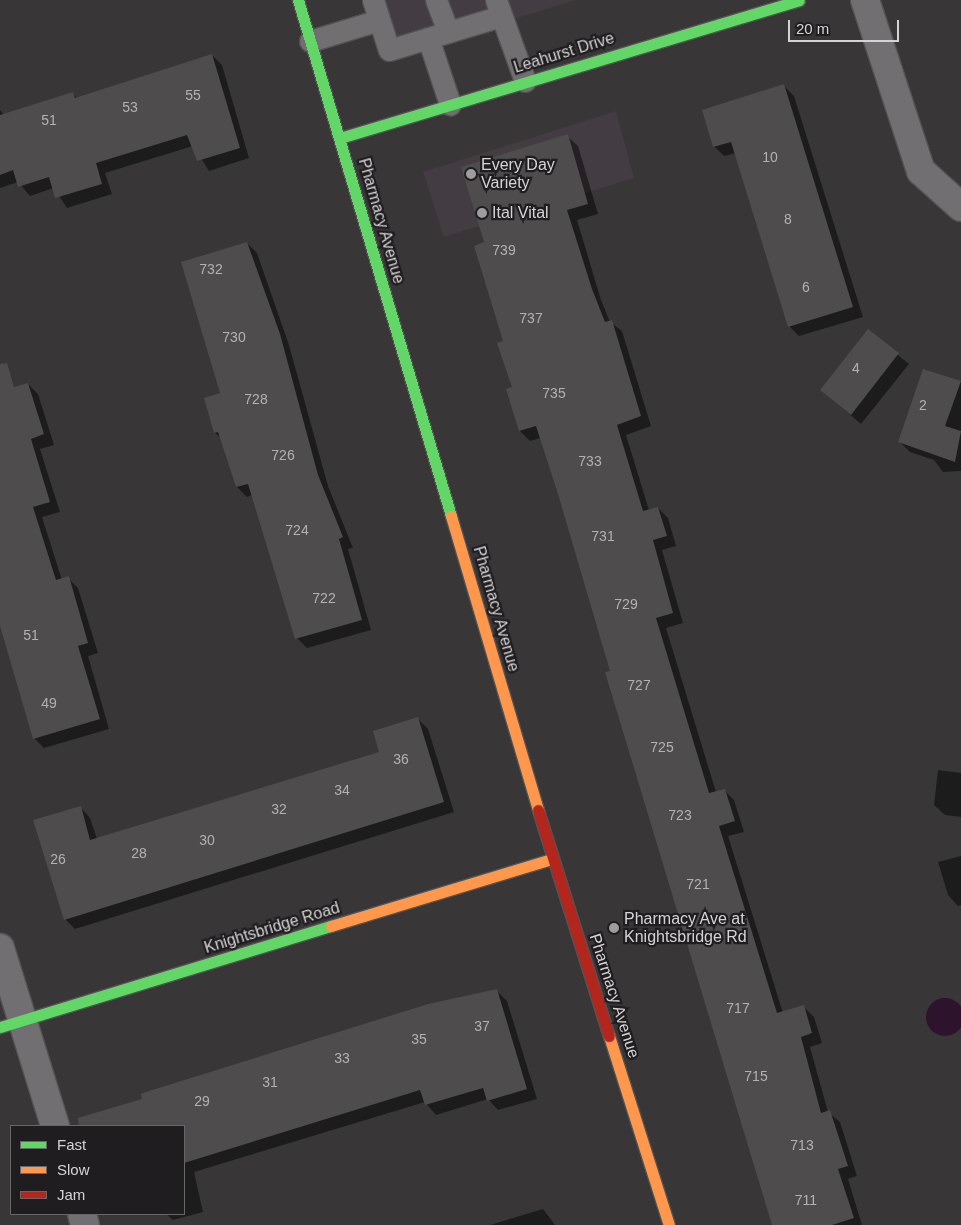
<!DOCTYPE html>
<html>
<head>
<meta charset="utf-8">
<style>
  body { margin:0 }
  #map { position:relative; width:961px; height:1225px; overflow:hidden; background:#383637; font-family:Arial,sans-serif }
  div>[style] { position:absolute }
  .built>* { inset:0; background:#443c43 }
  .water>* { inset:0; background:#2e132c }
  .round { border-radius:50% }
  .shadow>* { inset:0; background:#0007 }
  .building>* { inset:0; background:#4e4c4d }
  .roads { filter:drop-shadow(1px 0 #535253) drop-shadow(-1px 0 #535253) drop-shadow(0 1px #535253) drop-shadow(0 -1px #535253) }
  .lane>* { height:21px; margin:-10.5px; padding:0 10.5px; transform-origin:10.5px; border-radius:10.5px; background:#716f71 }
  .street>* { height:28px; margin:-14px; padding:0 14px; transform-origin:14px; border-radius:14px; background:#716f71 }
  .fast>* { height:11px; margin:-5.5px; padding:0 5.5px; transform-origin:5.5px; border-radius:5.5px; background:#63d668 }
  .slow>* { height:11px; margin:-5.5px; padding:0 5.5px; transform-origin:5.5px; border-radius:5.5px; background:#ff974d }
  .jam>* { height:11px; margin:-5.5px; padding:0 5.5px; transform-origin:5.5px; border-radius:5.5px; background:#b3261e }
  .dots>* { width:14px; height:14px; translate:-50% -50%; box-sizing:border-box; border:2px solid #1f1d1f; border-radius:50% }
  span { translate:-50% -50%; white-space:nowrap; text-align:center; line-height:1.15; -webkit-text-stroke:4.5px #1f1d1f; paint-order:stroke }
  .number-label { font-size:14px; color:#b4b1b3 }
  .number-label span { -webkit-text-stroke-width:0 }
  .street-label { font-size:16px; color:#d6d3d5 }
  .poi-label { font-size:16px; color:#d6d3d5 }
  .left { translate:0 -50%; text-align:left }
  .legend { position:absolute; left:10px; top:1125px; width:175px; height:90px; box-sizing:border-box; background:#1f1d1f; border:1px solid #686668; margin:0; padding:6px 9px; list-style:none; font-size:15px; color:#d6d3d5 }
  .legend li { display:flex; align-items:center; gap:10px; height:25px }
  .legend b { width:25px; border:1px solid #686668 }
  .scale { position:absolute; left:788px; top:20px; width:111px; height:22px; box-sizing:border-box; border:2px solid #d6d3d5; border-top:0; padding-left:6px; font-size:15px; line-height:18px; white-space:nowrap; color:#d6d3d5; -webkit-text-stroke:4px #1f1d1f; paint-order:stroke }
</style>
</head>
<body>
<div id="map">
  <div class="built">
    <div style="clip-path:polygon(364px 0,576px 0,382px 59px)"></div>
    <div style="clip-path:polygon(616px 111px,634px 178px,444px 237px,423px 172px)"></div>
  </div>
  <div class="water">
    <div class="round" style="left:926px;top:998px;width:38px;height:38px"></div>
  </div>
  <div class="shadow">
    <div style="clip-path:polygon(212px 55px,222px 65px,249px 158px,209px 171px,193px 146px,105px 173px,112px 194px,67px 208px,54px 188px,30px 196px,18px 182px,0 188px,0 110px,4px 115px,73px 94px,78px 99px)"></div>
    <div style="clip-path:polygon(784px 86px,794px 96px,863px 317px,799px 336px,789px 326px,736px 153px,724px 156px,714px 146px)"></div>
    <div style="clip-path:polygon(567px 136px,578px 146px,598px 214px,577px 220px,601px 300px,610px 322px,622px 331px,651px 426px,626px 435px,649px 510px,658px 508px,668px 518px,676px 546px,662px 550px,683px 623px,666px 628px,716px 792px,724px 790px,734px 800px,744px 832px,728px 836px,783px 1013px,804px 1007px,814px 1017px,822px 1043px,810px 1047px,828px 1112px,840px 1122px,857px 1176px,848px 1179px,862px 1225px,773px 1225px,559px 493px,541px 438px,530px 441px,520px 431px,508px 390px,514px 388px,486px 243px)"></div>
    <div style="clip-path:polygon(247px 243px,257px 253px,289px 345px,328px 486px,353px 548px,348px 549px,371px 630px,307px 648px,297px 638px,252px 495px,247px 497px,237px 487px,222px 439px,215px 433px)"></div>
    <div style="clip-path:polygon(868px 331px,909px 364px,861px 424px,821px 390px)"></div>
    <div style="clip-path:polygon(924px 370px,961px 382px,961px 471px,943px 472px,934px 460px,910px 452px,900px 442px)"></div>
    <div style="clip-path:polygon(0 377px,4px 392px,28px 384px,38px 394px,54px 445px,40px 449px,60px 512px,42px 517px,62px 580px,68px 578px,78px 588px,98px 653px,88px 656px,109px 729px,44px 748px,34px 738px,0 622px)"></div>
    <div style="clip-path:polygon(418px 719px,428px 729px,454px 812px,75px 929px,65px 919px,80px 807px,90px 818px,97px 839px,381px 753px)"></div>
    <div style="clip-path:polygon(938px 770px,961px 773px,961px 817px,945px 815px,934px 805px)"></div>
    <div style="clip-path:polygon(961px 856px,961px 905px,958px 906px,948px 895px,938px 862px)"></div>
    <div style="clip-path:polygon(497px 991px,507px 1001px,537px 1099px,498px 1110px,488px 1099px,436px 1115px,425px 1102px,194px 1172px,203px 1212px,173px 1220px,166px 1214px,184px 1214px,184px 1126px,128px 1126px,124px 1115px)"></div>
    <div style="clip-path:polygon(543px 1209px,555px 1225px,490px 1225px)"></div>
  </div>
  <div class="building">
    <div style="clip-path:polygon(212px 54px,240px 148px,197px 161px,187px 135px,96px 163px,102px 184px,55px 198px,49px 177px,18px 187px,13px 170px,0 175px,0 115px,73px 92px,75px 98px)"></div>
    <div style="clip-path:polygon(784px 84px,853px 307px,788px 327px,731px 142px,713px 147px,702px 110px)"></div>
    <div style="clip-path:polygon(568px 134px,588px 204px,567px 210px,592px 289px,605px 322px,612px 320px,641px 416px,617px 425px,643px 511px,658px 507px,667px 536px,653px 540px,673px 613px,656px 618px,709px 793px,725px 789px,735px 821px,719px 826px,777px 1013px,804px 1005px,812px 1033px,801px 1037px,821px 1113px,830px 1110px,848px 1166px,838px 1169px,854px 1218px,832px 1225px,772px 1225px,605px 672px,610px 671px,558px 494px,536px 426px,519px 431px,506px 389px,512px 387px,497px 343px,503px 341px,474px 246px,484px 242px,461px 167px)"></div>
    <div style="clip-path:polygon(247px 242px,280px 334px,318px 475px,343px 537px,339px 539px,362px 620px,295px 639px,248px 484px,236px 487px,218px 432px,214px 433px,204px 398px,220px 393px,181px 262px)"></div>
    <div style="clip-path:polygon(868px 329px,899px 353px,851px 415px,820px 390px)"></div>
    <div style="clip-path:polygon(7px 363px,14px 387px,28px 383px,44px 434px,31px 439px,50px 502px,33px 507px,56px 580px,69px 576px,88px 643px,78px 646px,100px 719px,33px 739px,0 626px,0 364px)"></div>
    <div style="clip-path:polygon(923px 369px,961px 381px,945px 426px,961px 431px,955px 462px,898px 442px)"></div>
    <div style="clip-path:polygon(418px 717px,444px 802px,64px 920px,33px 820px,81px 806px,90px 840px,379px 752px,373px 731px)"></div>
    <div style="clip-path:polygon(497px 989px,527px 1089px,487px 1101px,483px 1088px,425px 1105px,420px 1090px,184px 1163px,184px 1126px,79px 1126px,78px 1118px,142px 1099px,141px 1094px,146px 1092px,428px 1004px)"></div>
  </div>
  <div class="roads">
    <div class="lane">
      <div style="left:373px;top:0;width:52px;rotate:72.3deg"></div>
      <div style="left:389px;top:50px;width:117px;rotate:-16.9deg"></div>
      <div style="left:436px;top:0;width:34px;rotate:69deg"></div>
      <div style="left:496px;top:0;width:86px;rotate:70.3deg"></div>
      <div style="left:428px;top:38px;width:70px;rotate:71.6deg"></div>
      <div style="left:310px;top:41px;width:72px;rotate:-16.9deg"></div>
    </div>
    <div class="street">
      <div style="left:865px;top:0;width:180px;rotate:71.9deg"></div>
      <div style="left:921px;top:171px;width:54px;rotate:42deg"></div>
      <div style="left:0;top:948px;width:186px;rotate:72.8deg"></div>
      <div style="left:82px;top:1214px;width:11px;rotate:75deg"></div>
    </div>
    <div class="fast">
      <div style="left:298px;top:0;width:538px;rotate:73.48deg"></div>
      <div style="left:340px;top:138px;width:479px;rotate:-16.7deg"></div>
      <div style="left:0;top:1027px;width:346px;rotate:-17deg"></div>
    </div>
    <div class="slow">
      <div style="left:451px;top:516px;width:307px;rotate:73.5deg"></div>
      <div style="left:331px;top:926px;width:231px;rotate:-16.9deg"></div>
      <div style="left:609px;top:1036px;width:198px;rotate:72.4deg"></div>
    </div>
    <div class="jam">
      <div style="left:538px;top:810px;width:237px;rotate:72.6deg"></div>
    </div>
  </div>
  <div class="dots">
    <div style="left:471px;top:174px;background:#9f9c9e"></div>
    <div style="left:482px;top:213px;background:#9f9c9e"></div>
    <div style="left:614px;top:928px;background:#9f9c9e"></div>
  </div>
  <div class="number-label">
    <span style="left:193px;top:95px">55</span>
    <span style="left:130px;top:107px">53</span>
    <span style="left:49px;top:120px">51</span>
    <span style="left:770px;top:157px">10</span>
    <span style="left:788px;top:219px">8</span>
    <span style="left:504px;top:250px">739</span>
    <span style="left:211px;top:269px">732</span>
    <span style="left:806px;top:287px">6</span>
    <span style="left:531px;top:318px">737</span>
    <span style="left:234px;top:337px">730</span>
    <span style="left:856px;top:368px">4</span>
    <span style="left:554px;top:393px">735</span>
    <span style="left:256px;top:399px">728</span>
    <span style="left:923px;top:405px">2</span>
    <span style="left:283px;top:455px">726</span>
    <span style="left:590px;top:461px">733</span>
    <span style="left:297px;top:530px">724</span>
    <span style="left:603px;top:536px">731</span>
    <span style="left:324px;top:598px">722</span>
    <span style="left:626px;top:604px">729</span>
    <span style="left:31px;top:635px">51</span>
    <span style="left:639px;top:685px">727</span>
    <span style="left:49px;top:703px">49</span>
    <span style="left:662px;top:747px">725</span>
    <span style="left:401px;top:759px">36</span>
    <span style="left:342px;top:790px">34</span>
    <span style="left:279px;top:809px">32</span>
    <span style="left:680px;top:815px">723</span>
    <span style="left:207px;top:840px">30</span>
    <span style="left:139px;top:853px">28</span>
    <span style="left:58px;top:859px">26</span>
    <span style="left:698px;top:884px">721</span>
    <span style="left:738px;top:1008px">717</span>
    <span style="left:482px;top:1026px">37</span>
    <span style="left:419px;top:1039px">35</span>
    <span style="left:342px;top:1058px">33</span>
    <span style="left:756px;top:1076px">715</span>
    <span style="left:270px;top:1082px">31</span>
    <span style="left:202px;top:1101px">29</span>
    <span style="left:802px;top:1145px">713</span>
    <span style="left:806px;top:1200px">711</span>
  </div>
  <div class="street-label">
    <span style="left:564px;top:53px;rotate:-17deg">Leahurst Drive</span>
    <span style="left:381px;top:221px;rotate:74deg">Pharmacy Avenue</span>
    <span style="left:496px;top:609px;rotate:74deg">Pharmacy Avenue</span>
    <span style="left:272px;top:928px;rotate:-17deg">Knightsbridge Road</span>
    <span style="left:614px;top:996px;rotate:72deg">Pharmacy Avenue</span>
  </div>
  <div class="poi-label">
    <span class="left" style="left:481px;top:174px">Every Day<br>Variety</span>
    <span class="left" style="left:492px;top:213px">Ital Vital</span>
    <span class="left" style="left:624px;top:928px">Pharmacy Ave at<br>Knightsbridge Rd</span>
  </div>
  <ul class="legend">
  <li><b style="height:6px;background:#63d668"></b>Fast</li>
  <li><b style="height:6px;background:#ff974d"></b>Slow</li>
  <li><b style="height:6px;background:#b3261e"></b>Jam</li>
  </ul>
  <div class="scale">20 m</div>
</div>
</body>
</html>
